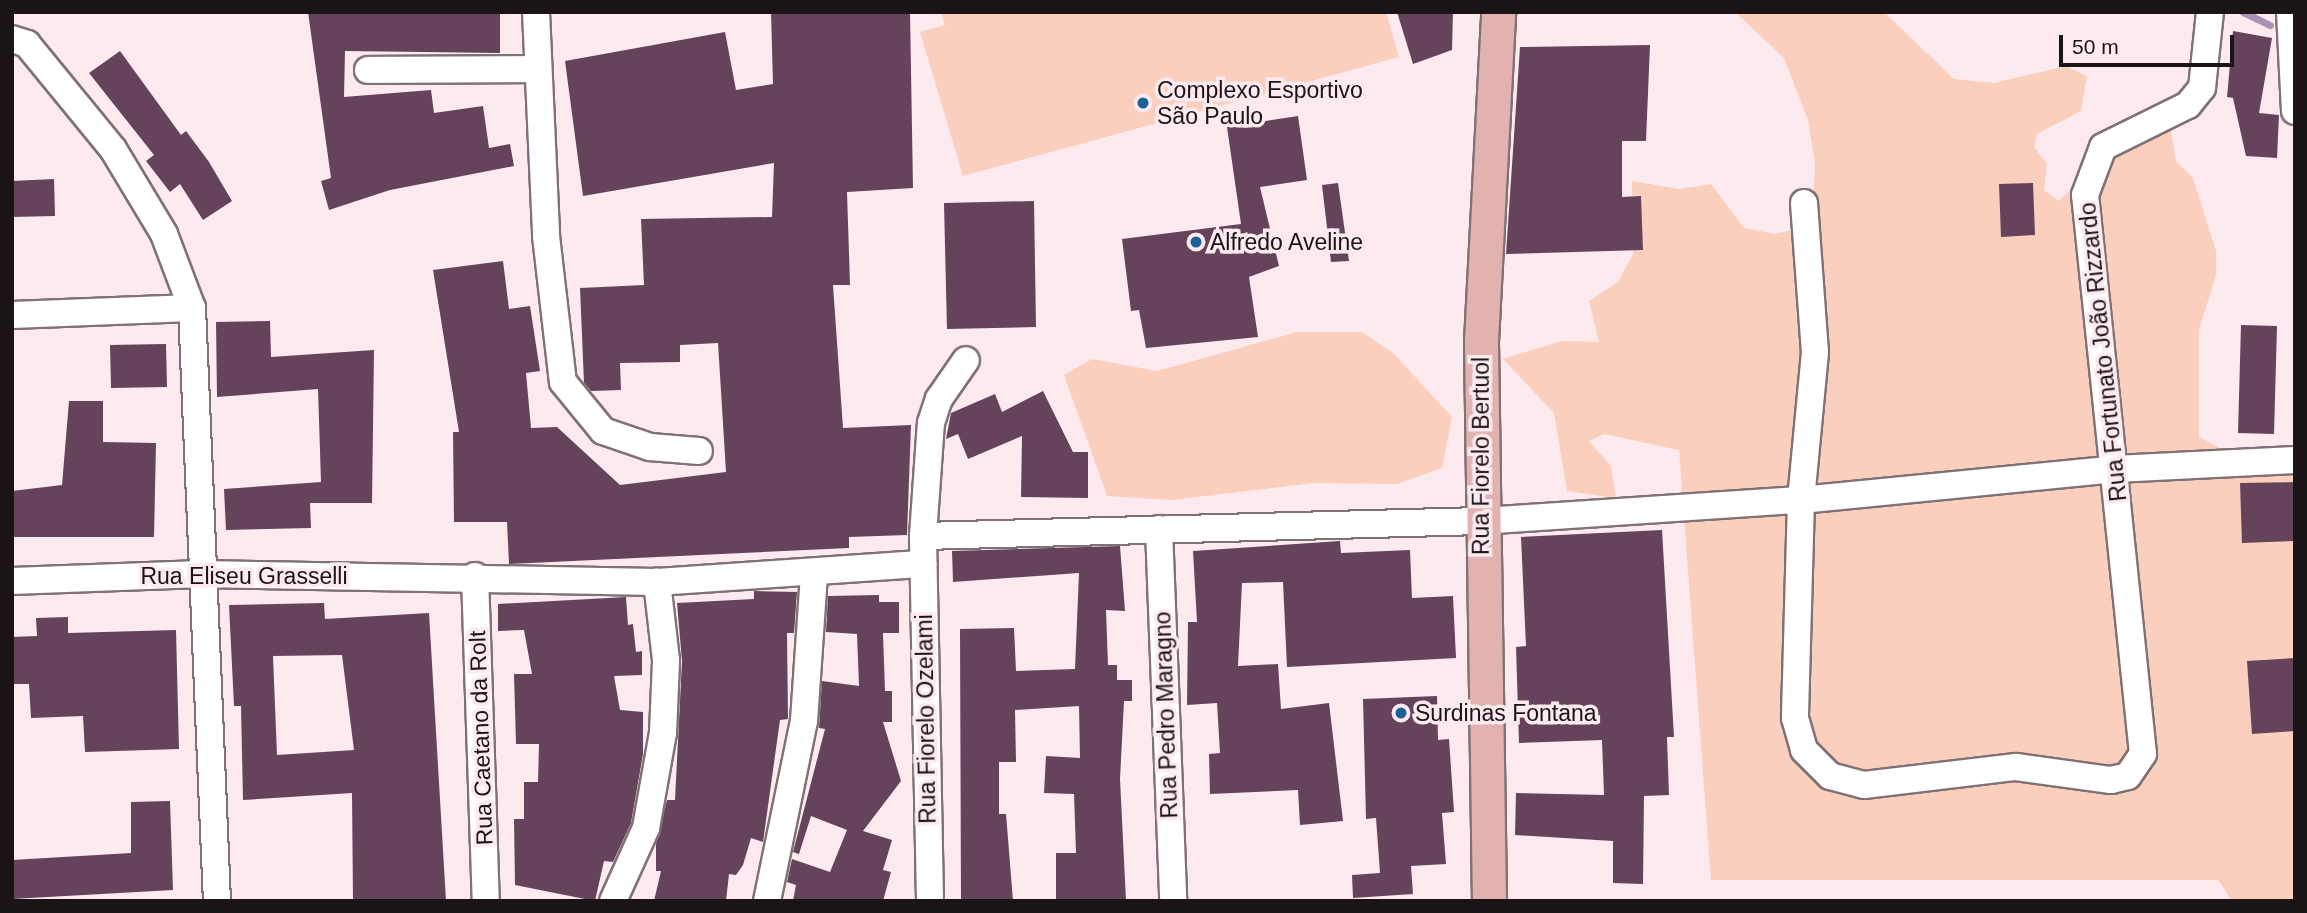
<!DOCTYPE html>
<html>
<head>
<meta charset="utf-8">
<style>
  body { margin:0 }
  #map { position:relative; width:2307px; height:913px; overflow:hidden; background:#fceaef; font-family:Arial,sans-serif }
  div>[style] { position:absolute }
  .green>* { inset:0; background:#facfbe }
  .stream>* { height:7px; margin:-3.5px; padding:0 3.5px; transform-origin:3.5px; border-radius:3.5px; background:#aa92b6 }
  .building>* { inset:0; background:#64435b }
  .roads { filter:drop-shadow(2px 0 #807175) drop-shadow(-2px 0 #807175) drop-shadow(0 2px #807175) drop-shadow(0 -2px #807175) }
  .minor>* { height:26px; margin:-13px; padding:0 13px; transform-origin:13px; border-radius:13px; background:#fff }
  .major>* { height:33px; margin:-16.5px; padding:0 16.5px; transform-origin:16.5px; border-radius:16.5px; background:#e2b2b1 }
  .dots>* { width:19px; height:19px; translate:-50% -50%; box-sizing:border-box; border:4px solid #fceaef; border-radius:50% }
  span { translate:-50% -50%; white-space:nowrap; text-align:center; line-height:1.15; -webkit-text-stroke:7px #fceaef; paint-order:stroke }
  .poi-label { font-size:23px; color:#1a1416 }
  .left { translate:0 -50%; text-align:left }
  .street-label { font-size:23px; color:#1a1416 }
  .frame { position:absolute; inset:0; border:14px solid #1a1416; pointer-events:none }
  .scale { position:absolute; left:2059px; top:35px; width:175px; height:32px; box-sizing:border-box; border:4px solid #1a1416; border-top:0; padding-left:9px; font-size:21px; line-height:24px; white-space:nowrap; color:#1a1416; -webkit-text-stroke:5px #fceaef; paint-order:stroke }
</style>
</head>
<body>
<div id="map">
  <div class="green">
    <div style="clip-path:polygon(941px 12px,1386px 12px,1399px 57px,963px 176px,920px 32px,945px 25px)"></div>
    <div style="clip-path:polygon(1735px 12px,1884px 12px,1954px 79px,1994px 83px,2066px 66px,2087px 76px,2081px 111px,2037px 134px,2034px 147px,2047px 164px,2044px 190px,2058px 201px,2080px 182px,2110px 129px,2133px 115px,2169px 122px,2176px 161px,2193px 178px,2216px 251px,2216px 275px,2199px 330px,2199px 437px,2263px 471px,2295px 474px,2295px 901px,2232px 901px,2218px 880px,1711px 880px,1679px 450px,1604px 434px,1589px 441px,1611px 466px,1616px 498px,1567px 491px,1554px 413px,1503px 359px,1562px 341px,1599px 342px,1589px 301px,1618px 282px,1633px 254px,1632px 181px,1679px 189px,1711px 184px,1744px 228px,1775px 234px,1798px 229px,1813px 205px,1815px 164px,1808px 120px,1784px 58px)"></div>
    <div style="clip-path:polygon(1297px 332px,1362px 332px,1393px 353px,1452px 417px,1442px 468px,1397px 484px,1313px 483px,1171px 500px,1107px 496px,1064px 375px,1092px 359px,1157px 371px)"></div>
  </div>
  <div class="stream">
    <div style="left:2243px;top:12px;width:30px;rotate:26deg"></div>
  </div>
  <div class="building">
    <div style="clip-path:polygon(308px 12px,500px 12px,500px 53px,345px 51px,344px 97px,431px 90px,434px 113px,483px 106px,489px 148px,510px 144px,514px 166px,390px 190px,329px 210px,321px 181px,331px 178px)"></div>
    <div style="clip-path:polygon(771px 12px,910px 12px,913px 188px,847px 192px,850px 285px,833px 285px,843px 428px,911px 425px,907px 535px,849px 537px,849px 548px,509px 564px,507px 522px,454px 522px,453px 432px,459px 432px,433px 270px,503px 261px,509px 309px,530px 306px,540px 371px,526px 373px,531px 428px,557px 427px,620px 485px,726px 472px,718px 343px,680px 345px,680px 362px,620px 363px,621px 390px,591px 391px,584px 383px,580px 288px,644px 285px,641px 219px,772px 217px,774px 163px,583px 196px,565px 61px,725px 32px,736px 90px,773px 84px)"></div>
    <div style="clip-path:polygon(1397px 12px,1453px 12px,1452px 50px,1413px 64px)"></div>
    <div style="clip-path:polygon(2233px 31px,2272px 38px,2259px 113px,2279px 115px,2277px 158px,2246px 156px,2233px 98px,2227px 97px)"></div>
    <div style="clip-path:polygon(1650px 45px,1646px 141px,1622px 141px,1622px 197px,1641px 196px,1643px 250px,1506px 254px,1520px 47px)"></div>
    <div style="clip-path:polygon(120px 51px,181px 135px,186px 131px,209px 162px,232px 201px,203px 220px,180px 184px,170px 192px,146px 161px,154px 155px,89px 73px)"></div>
    <div style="clip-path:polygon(1298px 116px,1307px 180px,1260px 187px,1279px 266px,1249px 277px,1258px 337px,1146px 348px,1139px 310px,1131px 311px,1122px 239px,1241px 224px,1227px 127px)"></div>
    <div style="clip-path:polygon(54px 179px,55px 216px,12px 217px,12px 181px)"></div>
    <div style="clip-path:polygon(1338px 183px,1349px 261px,1331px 262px,1322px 185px)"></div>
    <div style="clip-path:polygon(2033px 183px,2035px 235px,2001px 237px,1999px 184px)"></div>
    <div style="clip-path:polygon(1034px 201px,1036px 327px,947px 329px,944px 203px)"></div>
    <div style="clip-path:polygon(270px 321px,271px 357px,374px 350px,372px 503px,310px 503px,311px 528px,226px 530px,224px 489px,321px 482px,318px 389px,217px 397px,216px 322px)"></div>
    <div style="clip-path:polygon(2241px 325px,2277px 326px,2274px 434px,2238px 433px)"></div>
    <div style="clip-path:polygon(166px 344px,167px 387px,111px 388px,110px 345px)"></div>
    <div style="clip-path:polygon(1043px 391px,1073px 452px,1088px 452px,1088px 498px,1021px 497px,1022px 436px,968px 459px,958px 434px,946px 439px,951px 413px,995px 394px,1002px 412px)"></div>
    <div style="clip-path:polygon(69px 401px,103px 401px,103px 442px,156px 443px,154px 537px,12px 537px,12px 491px,62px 485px)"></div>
    <div style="clip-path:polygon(2295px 482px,2295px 541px,2242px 543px,2240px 483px)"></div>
    <div style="clip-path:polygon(1662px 530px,1674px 737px,1667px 737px,1669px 795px,1644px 796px,1643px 884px,1613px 883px,1613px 841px,1515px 835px,1516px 793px,1604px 795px,1602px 740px,1519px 743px,1516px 647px,1526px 646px,1521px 537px)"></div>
    <div style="clip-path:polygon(1340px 541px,1341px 553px,1410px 550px,1412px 598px,1453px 596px,1456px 658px,1287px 667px,1283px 582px,1242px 583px,1238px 666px,1278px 664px,1281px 709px,1329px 703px,1343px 821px,1300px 825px,1298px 790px,1210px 794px,1209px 754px,1220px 753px,1217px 703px,1187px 705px,1188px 622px,1197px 622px,1193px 551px)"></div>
    <div style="clip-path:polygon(1120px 546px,1125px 611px,1106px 610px,1108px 665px,1117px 665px,1117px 680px,1132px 680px,1132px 701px,1124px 701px,1120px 779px,1126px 901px,1056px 901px,1056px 853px,1076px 853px,1074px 794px,1044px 793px,1046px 756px,1080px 758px,1079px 706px,1015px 710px,1016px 762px,999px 762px,999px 814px,1006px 814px,1013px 901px,961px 901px,960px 629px,1014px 628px,1016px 671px,1075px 669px,1079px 573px,953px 582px,952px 551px)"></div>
    <div style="clip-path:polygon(754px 591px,797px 592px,794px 633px,787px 633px,788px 719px,780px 720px,763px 842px,751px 838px,743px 865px,736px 875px,729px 874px,726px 901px,654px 901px,661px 871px,656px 871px,656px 844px,667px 800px,675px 800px,682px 661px,677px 603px,754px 599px)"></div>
    <div style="clip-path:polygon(879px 595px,879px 602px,899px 602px,899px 633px,883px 633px,885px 691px,892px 691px,892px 722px,883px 722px,901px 781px,863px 831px,892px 840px,883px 870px,891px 872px,883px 901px,793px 901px,796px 885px,787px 882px,792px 859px,830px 872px,847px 830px,811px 816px,799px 854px,793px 852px,825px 729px,819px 728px,822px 681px,859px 686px,857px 634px,826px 632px,828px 596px)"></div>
    <div style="clip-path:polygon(626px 597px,628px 625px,633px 624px,636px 652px,642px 651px,642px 675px,614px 676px,620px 710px,643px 712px,643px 754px,631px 823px,613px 862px,604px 861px,595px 901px,515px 885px,514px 819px,524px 819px,524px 782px,538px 782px,539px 744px,516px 744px,514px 674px,532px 674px,524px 630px,498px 631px,498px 604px)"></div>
    <div style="clip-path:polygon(evenodd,324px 603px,325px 619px,429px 613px,446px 901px,353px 901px,352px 793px,243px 800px,241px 706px,234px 706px,229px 605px,324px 603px,342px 655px,354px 750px,277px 755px,273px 656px,342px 655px)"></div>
    <div style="clip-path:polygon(68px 617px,68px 633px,176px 630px,179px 749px,85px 752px,83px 716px,31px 718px,29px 684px,12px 684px,12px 637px,37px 636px,36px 618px)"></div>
    <div style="clip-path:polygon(2295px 658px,2295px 731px,2252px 734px,2247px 661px)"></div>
    <div style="clip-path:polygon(1437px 696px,1438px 740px,1449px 739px,1454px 812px,1442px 813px,1446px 864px,1411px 866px,1413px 894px,1353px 898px,1352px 875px,1380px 873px,1376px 818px,1366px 819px,1363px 699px)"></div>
    <div style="clip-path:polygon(170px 801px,173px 890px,12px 899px,12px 860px,131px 853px,131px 802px)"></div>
  </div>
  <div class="roads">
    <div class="minor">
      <div style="left:536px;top:12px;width:224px;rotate:87.4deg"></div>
      <div style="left:546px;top:236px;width:147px;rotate:83.4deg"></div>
      <div style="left:563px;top:382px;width:63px;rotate:50.8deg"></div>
      <div style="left:603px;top:431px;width:50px;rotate:18.8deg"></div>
      <div style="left:650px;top:447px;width:49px;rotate:4.7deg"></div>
      <div style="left:2290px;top:12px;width:99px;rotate:87.1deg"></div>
      <div style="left:12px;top:39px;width:16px;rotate:18deg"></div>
      <div style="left:27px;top:44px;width:136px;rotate:50.7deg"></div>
      <div style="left:113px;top:149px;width:99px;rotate:59deg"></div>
      <div style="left:164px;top:234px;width:79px;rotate:69.3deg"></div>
      <div style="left:192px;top:308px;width:594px;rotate:87.59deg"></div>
      <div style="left:368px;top:70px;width:169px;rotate:-0.3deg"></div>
      <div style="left:1804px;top:203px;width:149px;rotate:85.8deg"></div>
      <div style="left:1815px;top:352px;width:149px;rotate:95.4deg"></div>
      <div style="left:1801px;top:500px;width:218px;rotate:91.6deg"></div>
      <div style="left:1795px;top:718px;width:33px;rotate:74deg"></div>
      <div style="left:1804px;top:750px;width:37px;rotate:45deg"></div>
      <div style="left:1830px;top:776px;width:35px;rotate:15deg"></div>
      <div style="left:1864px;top:785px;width:153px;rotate:-6.8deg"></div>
      <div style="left:2016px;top:767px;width:96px;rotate:7.8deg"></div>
      <div style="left:2111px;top:780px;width:17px;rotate:-13deg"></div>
      <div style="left:2128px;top:776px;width:27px;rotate:-56deg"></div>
      <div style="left:2143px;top:754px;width:562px;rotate:-95.92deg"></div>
      <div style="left:2085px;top:195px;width:51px;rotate:-69.4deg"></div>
      <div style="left:2103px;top:147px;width:95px;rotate:-26.3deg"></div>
      <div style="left:2188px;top:105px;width:22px;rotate:-51deg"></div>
      <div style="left:2202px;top:88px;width:76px;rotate:-84deg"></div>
      <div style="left:12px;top:315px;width:180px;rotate:-2.2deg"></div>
      <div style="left:1159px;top:529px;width:372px;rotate:87.8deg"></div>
      <div style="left:923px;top:536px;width:558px;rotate:-1.54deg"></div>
      <div style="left:1481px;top:521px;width:321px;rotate:-3.8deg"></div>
      <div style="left:1801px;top:500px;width:316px;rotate:-5.6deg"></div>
      <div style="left:2115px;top:469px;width:180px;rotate:-2.9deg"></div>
      <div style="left:475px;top:576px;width:325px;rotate:88.1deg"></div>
      <div style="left:12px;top:581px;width:189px;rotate:-2.1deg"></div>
      <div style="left:201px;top:574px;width:456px;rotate:1deg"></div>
      <div style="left:657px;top:582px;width:267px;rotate:-3.9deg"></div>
      <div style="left:613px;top:901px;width:80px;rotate:-65.7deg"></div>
      <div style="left:646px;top:828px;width:97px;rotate:-79.9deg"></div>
      <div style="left:663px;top:733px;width:73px;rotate:-87.6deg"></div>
      <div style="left:666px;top:660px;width:79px;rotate:-96.6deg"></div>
      <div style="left:767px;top:901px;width:184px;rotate:-78.4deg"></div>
      <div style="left:804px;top:721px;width:148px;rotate:-86.1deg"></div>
      <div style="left:930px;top:901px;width:365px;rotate:-91.1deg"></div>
      <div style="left:923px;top:536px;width:113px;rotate:-86deg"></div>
      <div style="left:931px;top:423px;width:25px;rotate:-72deg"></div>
      <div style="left:939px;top:399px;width:47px;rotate:-55.3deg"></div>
    </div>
    <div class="major">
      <div style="left:1489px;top:901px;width:560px;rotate:-90.82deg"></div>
      <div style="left:1481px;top:341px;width:329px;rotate:-87deg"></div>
    </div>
  </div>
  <div class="dots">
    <div style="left:1143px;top:103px;background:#1d6196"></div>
    <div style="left:1196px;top:242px;background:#1d6196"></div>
    <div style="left:1401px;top:713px;background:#1d6196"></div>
  </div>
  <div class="poi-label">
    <span class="left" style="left:1157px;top:103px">Complexo Esportivo<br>São Paulo</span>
    <span class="left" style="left:1210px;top:242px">Alfredo Aveline</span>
    <span class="left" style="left:1415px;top:713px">Surdinas Fontana</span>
  </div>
  <div class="street-label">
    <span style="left:2103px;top:352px;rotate:-96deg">Rua Fortunato João Rizzardo</span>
    <span style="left:1481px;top:456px;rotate:-90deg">Rua Fiorelo Bertuol</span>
    <span style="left:244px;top:576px">Rua Eliseu Grasselli</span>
    <span style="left:1166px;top:715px;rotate:-92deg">Rua Pedro Maragno</span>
    <span style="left:926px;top:719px;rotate:-91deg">Rua Fiorelo Ozelami</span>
    <span style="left:481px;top:738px;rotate:-92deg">Rua Caetano da Rolt</span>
  </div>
  <div class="frame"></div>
  <div class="scale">50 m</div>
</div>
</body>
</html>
